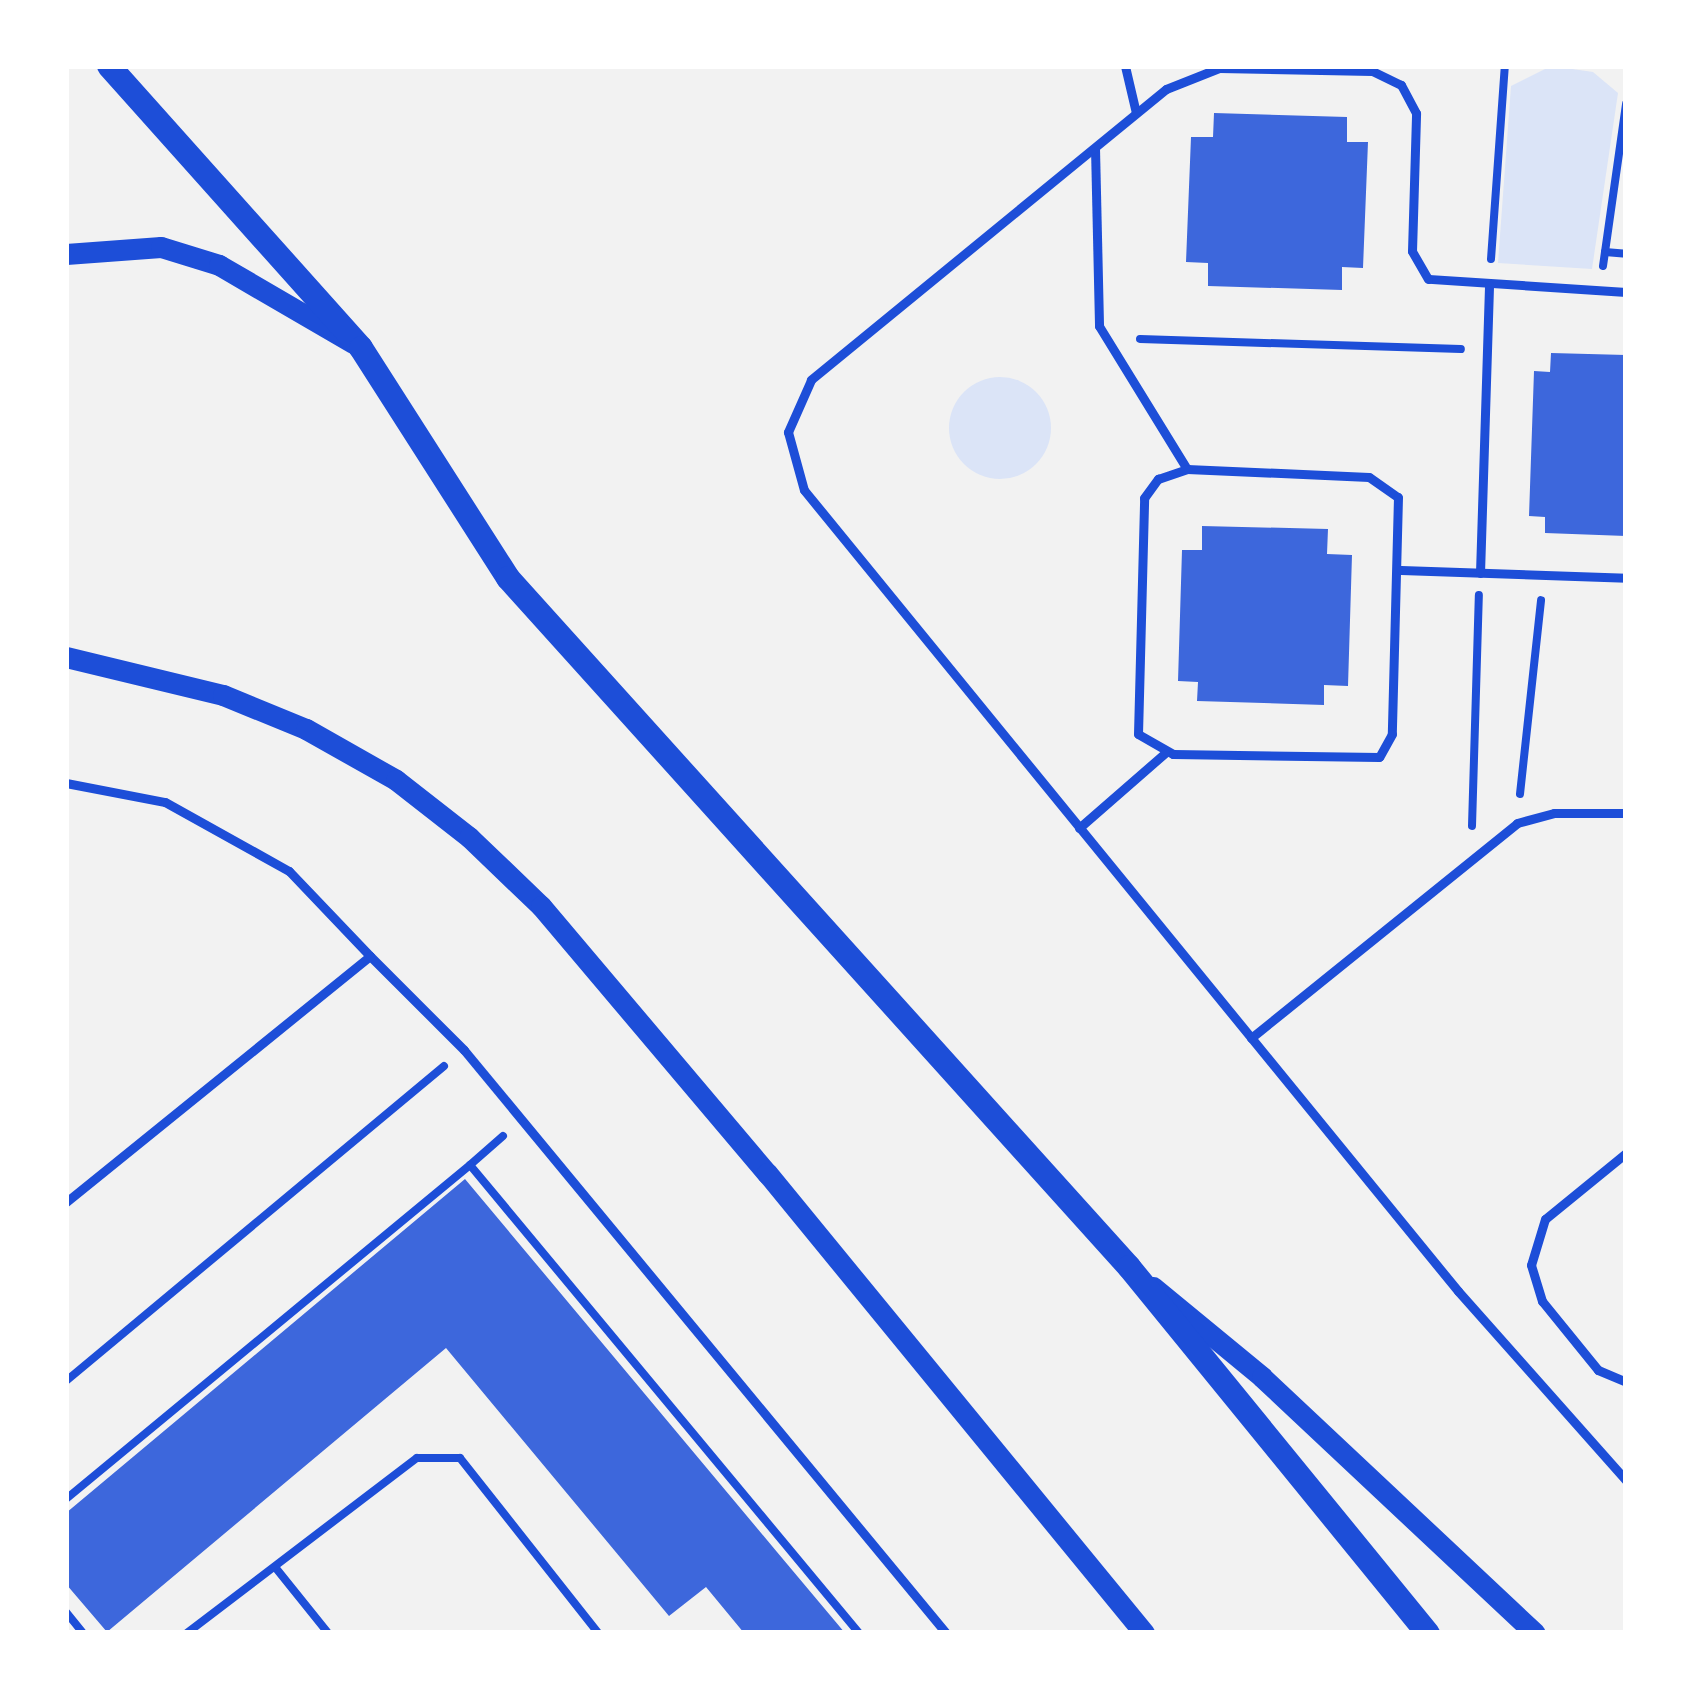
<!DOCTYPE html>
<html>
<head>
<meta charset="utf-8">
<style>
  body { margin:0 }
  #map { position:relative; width:1692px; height:1699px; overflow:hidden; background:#f2f2f2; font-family:Raleway,sans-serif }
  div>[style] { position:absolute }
  .green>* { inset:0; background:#dbe4f7 }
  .round { border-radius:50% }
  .building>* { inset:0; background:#3d67dc }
  .path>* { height:8px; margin:-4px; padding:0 4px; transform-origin:4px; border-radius:4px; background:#1d4ed8 }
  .service>* { height:9px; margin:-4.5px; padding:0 4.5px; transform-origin:4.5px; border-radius:4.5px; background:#1d4ed8 }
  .tertiary>* { height:21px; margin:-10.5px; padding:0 10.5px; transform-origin:10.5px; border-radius:10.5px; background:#1d4ed8 }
  .secondary>* { height:24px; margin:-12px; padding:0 12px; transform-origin:12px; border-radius:12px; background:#1d4ed8 }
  span { translate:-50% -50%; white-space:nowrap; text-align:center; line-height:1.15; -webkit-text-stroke:12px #fff; paint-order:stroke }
  .frame { position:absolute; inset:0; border:69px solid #fff; pointer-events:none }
</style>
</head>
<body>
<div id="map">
  <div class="green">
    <div style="clip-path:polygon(1551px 66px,1593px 72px,1618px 93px,1592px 269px,1498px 263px,1511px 86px)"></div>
    <div class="round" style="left:949px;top:377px;width:102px;height:102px"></div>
  </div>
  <div class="building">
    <div style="clip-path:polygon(1214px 113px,1347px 117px,1347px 142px,1368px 142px,1363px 268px,1342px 267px,1342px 290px,1208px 286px,1208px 263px,1186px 262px,1191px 137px,1213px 137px)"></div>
    <div style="clip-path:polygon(1551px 353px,1626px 355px,1626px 536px,1545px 533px,1545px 517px,1529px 516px,1534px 371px,1550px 372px)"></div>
    <div style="clip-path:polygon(1202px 526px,1328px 529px,1327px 554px,1352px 555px,1348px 686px,1324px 685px,1324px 705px,1197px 701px,1198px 682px,1178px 681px,1182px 550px,1202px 550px)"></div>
    <div style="clip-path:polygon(465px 1179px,777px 1552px,845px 1633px,744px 1633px,706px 1587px,669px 1616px,446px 1348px,107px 1632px,66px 1584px,66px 1513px)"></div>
  </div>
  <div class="path">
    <div style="left:1605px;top:252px;width:21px;rotate:5deg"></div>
    <div style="left:1491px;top:259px;width:194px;rotate:-85.9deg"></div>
    <div style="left:1603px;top:266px;width:164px;rotate:-81.9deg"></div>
    <div style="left:1140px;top:339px;width:321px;rotate:1.8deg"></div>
    <div style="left:1520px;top:794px;width:195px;rotate:-83.8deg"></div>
    <div style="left:1472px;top:826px;width:231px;rotate:-88.3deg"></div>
    <div style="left:503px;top:1136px;width:44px;rotate:138.7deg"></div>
    <div style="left:470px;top:1165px;width:609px;rotate:50.27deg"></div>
    <div style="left:66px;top:1381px;width:492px;rotate:-39.8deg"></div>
    <div style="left:66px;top:1499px;width:524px;rotate:-39.58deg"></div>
    <div style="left:275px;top:1567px;width:85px;rotate:51.2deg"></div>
    <div style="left:66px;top:1612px;width:27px;rotate:51deg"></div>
    <div style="left:187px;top:1633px;width:289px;rotate:-37.3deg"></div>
    <div style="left:417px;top:1458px;width:43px"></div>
    <div style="left:460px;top:1458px;width:223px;rotate:51.7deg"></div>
  </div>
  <div class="service">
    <div style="left:1125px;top:66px;width:48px;rotate:76.8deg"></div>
    <div style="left:1095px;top:148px;width:178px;rotate:88.7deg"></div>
    <div style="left:1099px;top:326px;width:168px;rotate:58.4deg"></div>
    <div style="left:1626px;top:292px;width:198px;rotate:-176.2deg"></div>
    <div style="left:1428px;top:279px;width:32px;rotate:-120deg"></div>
    <div style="left:1412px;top:251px;width:138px;rotate:-88.3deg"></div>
    <div style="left:1416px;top:113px;width:32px;rotate:-118deg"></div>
    <div style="left:1401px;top:85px;width:32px;rotate:-154deg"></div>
    <div style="left:1372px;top:71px;width:153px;rotate:-178.9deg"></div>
    <div style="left:1219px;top:68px;width:57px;rotate:158.4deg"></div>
    <div style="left:1166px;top:89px;width:459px;rotate:140.7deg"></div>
    <div style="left:811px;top:380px;width:57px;rotate:113.9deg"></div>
    <div style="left:788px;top:432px;width:60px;rotate:74.6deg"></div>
    <div style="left:804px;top:490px;width:1034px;rotate:50.77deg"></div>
    <div style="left:1458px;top:1291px;width:253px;rotate:48.4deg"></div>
    <div style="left:1187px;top:469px;width:182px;rotate:2.5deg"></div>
    <div style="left:1369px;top:477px;width:35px;rotate:35deg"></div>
    <div style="left:1398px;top:497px;width:237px;rotate:91.5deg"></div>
    <div style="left:1392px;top:734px;width:26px;rotate:119deg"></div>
    <div style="left:1379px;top:757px;width:206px;rotate:-179.2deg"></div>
    <div style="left:1173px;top:754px;width:40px;rotate:-150.3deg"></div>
    <div style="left:1138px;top:734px;width:236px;rotate:-88.5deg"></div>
    <div style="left:1144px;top:498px;width:24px;rotate:-54deg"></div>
    <div style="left:1158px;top:479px;width:31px;rotate:-19deg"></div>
    <div style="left:1401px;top:570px;width:225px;rotate:2deg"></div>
    <div style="left:1480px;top:573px;width:288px;rotate:-88.2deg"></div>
    <div style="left:66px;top:783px;width:101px;rotate:10.9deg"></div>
    <div style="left:165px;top:802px;width:142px;rotate:29.1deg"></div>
    <div style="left:289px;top:871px;width:117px;rotate:46.4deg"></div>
    <div style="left:370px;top:956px;width:391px;rotate:141deg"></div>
    <div style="left:1079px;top:828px;width:114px;rotate:-41.1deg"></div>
    <div style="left:370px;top:956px;width:133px;rotate:45deg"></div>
    <div style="left:464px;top:1050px;width:756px;rotate:50.42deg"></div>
    <div style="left:1251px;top:1038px;width:342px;rotate:-38.9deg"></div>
    <div style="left:1517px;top:823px;width:38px;rotate:-15deg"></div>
    <div style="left:1554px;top:813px;width:72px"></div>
    <div style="left:1626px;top:1153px;width:104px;rotate:140.8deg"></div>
    <div style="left:1545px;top:1219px;width:48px;rotate:106.9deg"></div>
    <div style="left:1531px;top:1265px;width:38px;rotate:73deg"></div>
    <div style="left:1542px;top:1301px;width:89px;rotate:50.9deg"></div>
    <div style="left:1598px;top:1370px;width:30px;rotate:23deg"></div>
  </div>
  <div class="tertiary">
    <div style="left:66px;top:254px;width:95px;rotate:-4.2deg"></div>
    <div style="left:161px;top:247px;width:61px;rotate:17.2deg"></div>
    <div style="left:219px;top:265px;width:155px;rotate:30.2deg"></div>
    <div style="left:66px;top:657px;width:162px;rotate:13.6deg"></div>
    <div style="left:223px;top:695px;width:90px;rotate:22.3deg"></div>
    <div style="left:306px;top:729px;width:103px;rotate:29.5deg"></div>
    <div style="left:396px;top:780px;width:93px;rotate:38deg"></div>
    <div style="left:469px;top:837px;width:100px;rotate:43.8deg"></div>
    <div style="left:541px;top:906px;width:350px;rotate:49.8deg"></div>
    <div style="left:767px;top:1173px;width:595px;rotate:50.66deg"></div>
    <div style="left:1153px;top:1287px;width:141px;rotate:39.5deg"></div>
    <div style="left:1262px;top:1377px;width:374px;rotate:43.2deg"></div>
  </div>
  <div class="secondary">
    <div style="left:109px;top:66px;width:378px;rotate:48.2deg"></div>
    <div style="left:361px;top:348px;width:273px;rotate:57.4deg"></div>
    <div style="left:508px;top:578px;width:928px;rotate:47.97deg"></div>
    <div style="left:1129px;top:1267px;width:473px;rotate:50.8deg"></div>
  </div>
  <div class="frame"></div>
</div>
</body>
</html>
